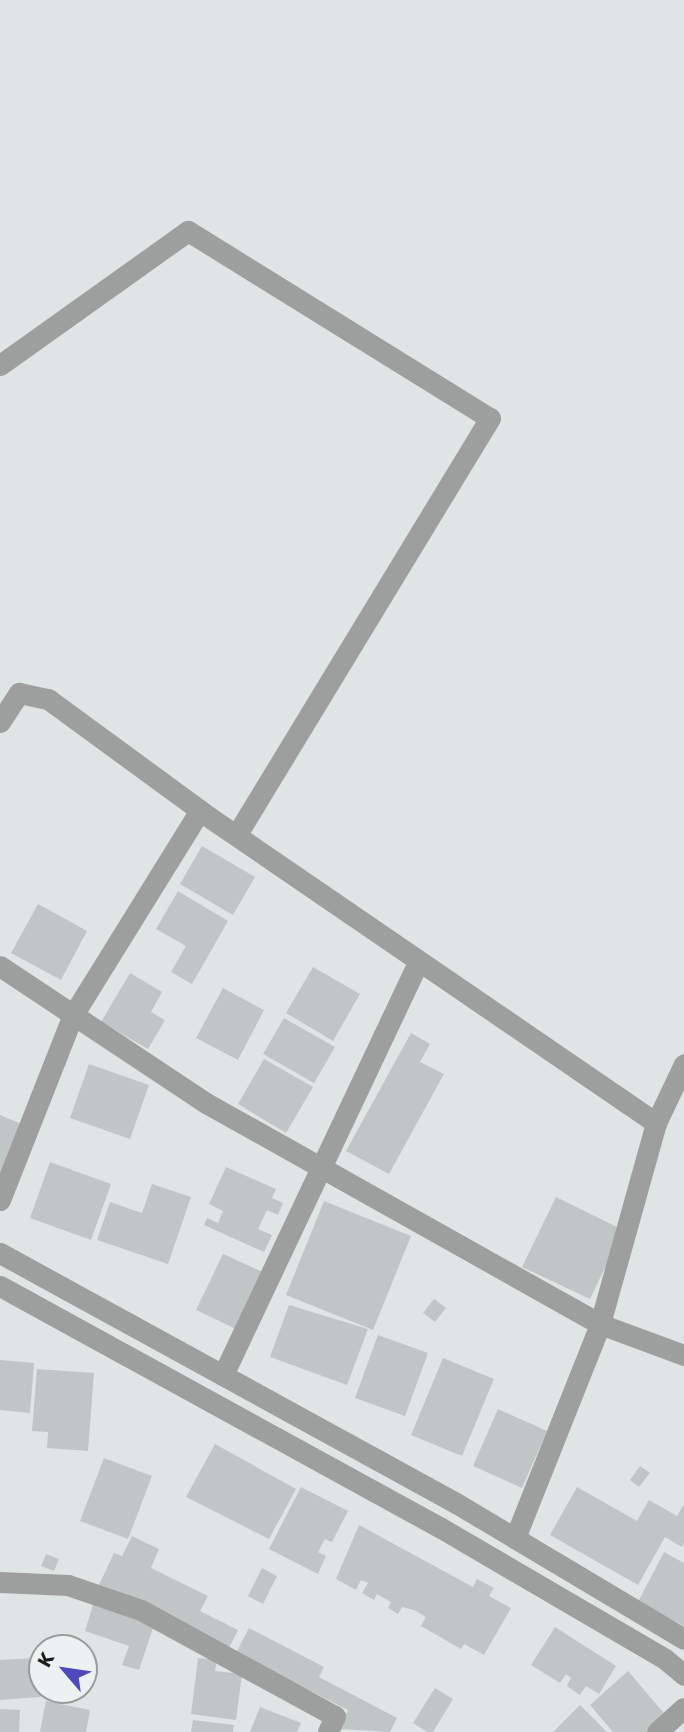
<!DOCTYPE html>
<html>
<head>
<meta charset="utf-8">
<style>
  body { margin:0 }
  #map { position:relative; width:684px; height:1732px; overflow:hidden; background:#dfe5e4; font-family:Poppins,sans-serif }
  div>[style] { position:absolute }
  .building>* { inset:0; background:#c0c6c6 }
  .minor>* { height:21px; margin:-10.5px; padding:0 10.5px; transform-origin:10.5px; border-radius:10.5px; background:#9d9f9e }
  .tertiary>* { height:21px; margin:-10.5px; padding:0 10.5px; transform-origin:10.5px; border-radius:10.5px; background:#9d9f9e }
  span { translate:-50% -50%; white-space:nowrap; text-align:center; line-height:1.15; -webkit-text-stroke:5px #ecf2f1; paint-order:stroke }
  .north { position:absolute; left:28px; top:1634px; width:70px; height:70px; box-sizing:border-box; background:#ecf2f1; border:2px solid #989d9c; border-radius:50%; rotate:299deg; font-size:19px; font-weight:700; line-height:28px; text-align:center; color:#1a1d1c }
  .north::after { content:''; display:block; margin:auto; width:24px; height:32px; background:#5048bf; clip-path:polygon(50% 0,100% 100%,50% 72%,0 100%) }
</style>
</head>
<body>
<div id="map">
  <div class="building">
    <div style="clip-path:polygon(202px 846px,255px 877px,233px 915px,180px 884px)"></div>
    <div style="clip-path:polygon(178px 891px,228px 921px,192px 984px,171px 972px,186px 946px,156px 929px)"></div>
    <div style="clip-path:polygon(38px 904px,87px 931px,61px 980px,11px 953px)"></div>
    <div style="clip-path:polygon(313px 967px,360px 994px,333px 1041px,286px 1013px)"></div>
    <div style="clip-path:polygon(130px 973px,162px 992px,151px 1012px,165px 1020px,148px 1049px,101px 1022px)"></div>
    <div style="clip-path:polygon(223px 988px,264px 1010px,238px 1060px,196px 1038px)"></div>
    <div style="clip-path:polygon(284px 1018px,335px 1047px,314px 1083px,263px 1054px)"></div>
    <div style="clip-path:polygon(411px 1033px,430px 1044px,420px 1062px,444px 1074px,389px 1174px,346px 1151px)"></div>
    <div style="clip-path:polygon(264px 1059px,313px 1087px,286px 1133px,238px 1104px)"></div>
    <div style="clip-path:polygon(89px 1064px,149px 1085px,130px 1139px,70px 1118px)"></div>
    <div style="clip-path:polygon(0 1115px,24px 1125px,0 1187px)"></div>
    <div style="clip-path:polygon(50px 1162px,111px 1184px,91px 1240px,30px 1218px)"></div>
    <div style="clip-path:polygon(226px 1167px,276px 1189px,272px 1198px,283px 1203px,278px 1215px,267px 1210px,258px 1229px,272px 1235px,264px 1252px,204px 1225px,207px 1218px,218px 1223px,223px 1211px,209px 1204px)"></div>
    <div style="clip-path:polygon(152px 1184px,191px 1197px,168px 1264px,97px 1240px,110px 1202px,142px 1213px)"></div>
    <div style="clip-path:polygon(556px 1197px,623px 1230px,590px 1299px,522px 1267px)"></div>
    <div style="clip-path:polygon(324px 1201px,411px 1236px,373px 1330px,286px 1295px)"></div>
    <div style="clip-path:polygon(223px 1254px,265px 1273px,238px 1330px,196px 1310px)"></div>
    <div style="clip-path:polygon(434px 1299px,446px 1308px,435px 1322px,423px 1313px)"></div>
    <div style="clip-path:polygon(289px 1305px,368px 1329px,347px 1385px,270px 1357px)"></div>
    <div style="clip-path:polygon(378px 1335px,428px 1353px,405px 1416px,355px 1398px)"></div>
    <div style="clip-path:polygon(443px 1358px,494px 1379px,462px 1456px,411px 1435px)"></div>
    <div style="clip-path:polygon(0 1360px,34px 1363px,30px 1413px,0 1410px)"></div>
    <div style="clip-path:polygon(37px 1369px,94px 1373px,88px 1451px,47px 1448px,48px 1432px,32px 1431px)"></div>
    <div style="clip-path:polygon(498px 1409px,547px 1431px,522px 1488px,473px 1466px)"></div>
    <div style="clip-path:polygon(215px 1444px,296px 1489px,269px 1539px,186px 1497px)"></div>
    <div style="clip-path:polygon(104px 1458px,152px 1476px,128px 1539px,80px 1521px)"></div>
    <div style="clip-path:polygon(640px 1466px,650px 1473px,639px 1487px,630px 1480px)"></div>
    <div style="clip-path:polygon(301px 1487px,348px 1511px,332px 1542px,325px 1539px,318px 1552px,326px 1556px,318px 1574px,269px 1549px)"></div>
    <div style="clip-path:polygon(577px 1487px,637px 1521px,649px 1500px,677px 1516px,684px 1504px,684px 1543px,682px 1547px,665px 1537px,638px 1585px,550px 1535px)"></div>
    <div style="clip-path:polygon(359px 1525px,473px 1587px,477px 1579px,494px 1588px,489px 1596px,511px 1608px,484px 1655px,464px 1644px,461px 1649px,421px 1626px,426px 1617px,414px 1610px,402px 1607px,398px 1614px,388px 1608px,391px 1602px,377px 1594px,374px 1600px,362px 1593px,368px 1583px,361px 1580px,356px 1590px,336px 1579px)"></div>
    <div style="clip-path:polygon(132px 1536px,159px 1549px,151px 1568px,208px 1596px,200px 1611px,238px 1630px,229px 1648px,99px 1585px,114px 1553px,122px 1556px)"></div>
    <div style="clip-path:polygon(664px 1552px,684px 1563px,684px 1626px,638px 1602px)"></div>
    <div style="clip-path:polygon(46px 1554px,59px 1559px,54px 1571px,41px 1566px)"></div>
    <div style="clip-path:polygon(262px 1568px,277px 1576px,263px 1604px,248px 1596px)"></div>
    <div style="clip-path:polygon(93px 1605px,154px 1625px,139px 1670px,122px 1665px,129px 1646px,85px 1631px)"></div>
    <div style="clip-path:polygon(555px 1627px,616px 1666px,599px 1694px,586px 1686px,580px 1695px,567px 1686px,571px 1678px,566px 1674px,560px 1683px,531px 1665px)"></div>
    <div style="clip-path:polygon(249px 1628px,324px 1667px,319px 1677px,397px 1718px,390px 1732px,338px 1729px,348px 1710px,236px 1653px)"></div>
    <div style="clip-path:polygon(37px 1658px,40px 1697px,0 1700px,0 1660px)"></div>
    <div style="clip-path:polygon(198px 1658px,217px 1660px,215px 1671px,242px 1674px,236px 1720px,191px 1714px)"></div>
    <div style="clip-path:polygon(628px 1671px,668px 1718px,652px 1732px,613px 1732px,590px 1705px)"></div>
    <div style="clip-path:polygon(435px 1688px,453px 1699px,433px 1732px,427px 1732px,413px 1723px)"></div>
    <div style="clip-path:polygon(46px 1701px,90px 1710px,86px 1732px,40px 1732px)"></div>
    <div style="clip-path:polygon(580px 1705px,607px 1732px,553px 1732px)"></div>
    <div style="clip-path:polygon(260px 1707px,301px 1723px,297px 1732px,250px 1732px)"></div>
    <div style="clip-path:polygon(0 1709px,20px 1710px,19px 1732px,0 1732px)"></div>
    <div style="clip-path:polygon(193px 1720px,234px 1725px,233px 1732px,191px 1732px)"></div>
  </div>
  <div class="minor">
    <div style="left:0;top:365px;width:231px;rotate:-35.5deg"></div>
    <div style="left:188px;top:231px;width:355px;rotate:31.8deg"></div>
    <div style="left:490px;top:418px;width:488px;rotate:121.3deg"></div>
    <div style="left:0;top:722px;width:35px;rotate:-57deg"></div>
    <div style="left:19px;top:693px;width:30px;rotate:12deg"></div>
    <div style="left:48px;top:699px;width:200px;rotate:36.2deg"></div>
    <div style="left:209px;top:817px;width:542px;rotate:34.39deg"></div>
    <div style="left:656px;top:1123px;width:209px;rotate:105.6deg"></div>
    <div style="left:600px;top:1324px;width:452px;rotate:-150.7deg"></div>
    <div style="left:206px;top:1103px;width:247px;rotate:-146.4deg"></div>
    <div style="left:656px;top:1123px;width:65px;rotate:-64.6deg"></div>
    <div style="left:0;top:1200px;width:199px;rotate:-68.5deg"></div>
    <div style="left:73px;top:1015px;width:241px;rotate:-58.2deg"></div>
    <div style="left:223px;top:1375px;width:458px;rotate:-64.7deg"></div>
    <div style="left:515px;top:1538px;width:230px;rotate:-68.3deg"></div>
    <div style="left:600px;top:1324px;width:90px;rotate:20.3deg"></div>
    <div style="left:0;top:1582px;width:68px;rotate:2.5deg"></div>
    <div style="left:68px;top:1585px;width:77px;rotate:18.9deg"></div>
    <div style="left:141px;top:1610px;width:221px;rotate:28.7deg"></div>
    <div style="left:335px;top:1716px;width:17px;rotate:114deg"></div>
    <div style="left:657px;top:1732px;width:36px;rotate:-42deg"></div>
  </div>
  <div class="tertiary">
    <div style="left:0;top:1253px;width:520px;rotate:28.73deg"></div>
    <div style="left:456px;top:1503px;width:265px;rotate:30.8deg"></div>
    <div style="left:0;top:1286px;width:503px;rotate:28.76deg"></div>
    <div style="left:441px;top:1528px;width:259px;rotate:30.3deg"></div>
    <div style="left:665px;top:1659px;width:25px;rotate:40deg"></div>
  </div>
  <div class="north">K</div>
</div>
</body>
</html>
